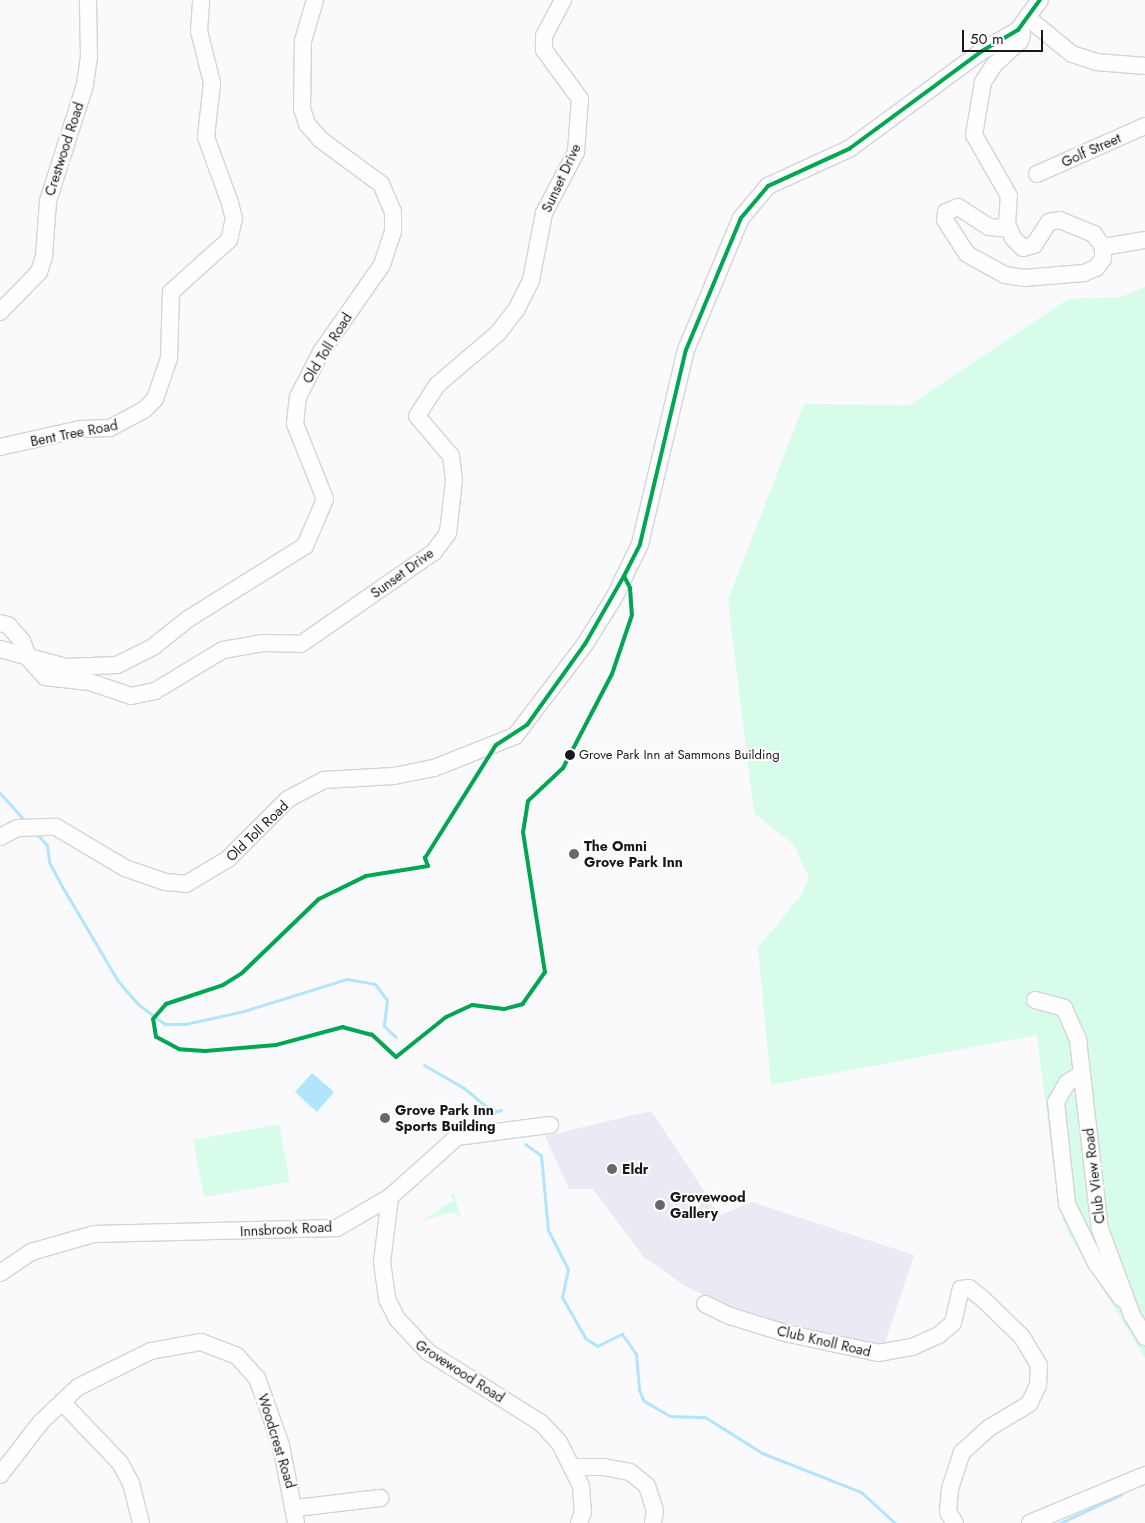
<!DOCTYPE html>
<html>
<head>
<meta charset="utf-8">
<style>
  body { margin:0 }
  #map { position:relative; width:1145px; height:1523px; overflow:hidden; background:#fafafd; font-family:Jost,sans-serif }
  div>[style] { position:absolute }
  .built>* { inset:0; background:#eaeaf4 }
  .green>* { inset:0; background:#d7fcea }
  .water>* { inset:0; background:#b2e5fc }
  .stream>* { height:3px; margin:-1.5px; padding:0 1.5px; transform-origin:1.5px; border-radius:1.5px; background:#b2e5fc }
  .roads { filter:drop-shadow(1px 0 #d4d4d6) drop-shadow(-1px 0 #d4d4d6) drop-shadow(0 1px #d4d4d6) drop-shadow(0 -1px #d4d4d6) }
  .minor>* { height:16px; margin:-8px; padding:0 8px; transform-origin:8px; border-radius:8px; background:#fefeff }
  .bus-1>* { height:4px; margin:-2px; padding:0 2px; transform-origin:2px; border-radius:2px; background:#00a651 }
  .dots>* { width:14px; height:14px; translate:-50% -50%; box-sizing:border-box; border:2px solid #fff; border-radius:50% }
  span { translate:-50% -50%; white-space:nowrap; text-align:center; line-height:1.15; -webkit-text-stroke:4px #fff; paint-order:stroke }
  .bus-label { font-size:13px; color:#18181b }
  .left { translate:0 -50%; text-align:left }
  .street-label { font-size:14px; color:#18181b }
  .poi-label { font-size:14px; color:#18181b; font-weight:700 }
  .scale { position:absolute; left:962px; top:30px; width:81px; height:22px; box-sizing:border-box; border:2px solid #18181b; border-top:0; padding-left:6px; font-size:15px; line-height:18px; white-space:nowrap; color:#18181b; -webkit-text-stroke:4px #fff; paint-order:stroke }
</style>
</head>
<body>
<div id="map">
  <div class="built">
    <div style="clip-path:polygon(651px 1111px,720px 1215px,752px 1202px,914px 1255px,883px 1348px,849px 1344px,729px 1307px,685px 1286px,644px 1257px,593px 1189px,569px 1189px,545px 1136px)"></div>
  </div>
  <div class="green">
    <div style="clip-path:polygon(1145px 287px,1145px 1358px,1066px 1230px,1057px 1197px,1037px 1035px,771px 1085px,758px 948px,801px 895px,809px 878px,794px 845px,754px 813px,728px 600px,804px 404px,910px 405px,1068px 299px,1121px 297px)"></div>
    <div style="clip-path:polygon(279px 1124px,290px 1182px,204px 1197px,193px 1140px)"></div>
    <div style="clip-path:polygon(454px 1193px,461px 1218px,454px 1212px,423px 1220px,454px 1200px,450px 1195px)"></div>
  </div>
  <div class="water">
    <div style="clip-path:polygon(312px 1073px,334px 1092px,317px 1112px,295px 1092px)"></div>
  </div>
  <div class="stream">
    <div style="left:0;top:793px;width:39px;rotate:48deg"></div>
    <div style="left:37px;top:834px;width:15px;rotate:48deg"></div>
    <div style="left:47px;top:845px;width:17px;rotate:83deg"></div>
    <div style="left:49px;top:862px;width:30px;rotate:62deg"></div>
    <div style="left:63px;top:888px;width:108px;rotate:59.4deg"></div>
    <div style="left:118px;top:981px;width:30px;rotate:49deg"></div>
    <div style="left:138px;top:1004px;width:34px;rotate:37deg"></div>
    <div style="left:165px;top:1024px;width:20px"></div>
    <div style="left:185px;top:1024px;width:60px;rotate:-12.4deg"></div>
    <div style="left:244px;top:1011px;width:108px;rotate:-17.3deg"></div>
    <div style="left:347px;top:979px;width:28px;rotate:10deg"></div>
    <div style="left:375px;top:984px;width:20px;rotate:53deg"></div>
    <div style="left:387px;top:1000px;width:26px;rotate:97deg"></div>
    <div style="left:384px;top:1026px;width:16px;rotate:43deg"></div>
    <div style="left:424px;top:1065px;width:46px;rotate:29.9deg"></div>
    <div style="left:464px;top:1088px;width:38px;rotate:40deg"></div>
    <div style="left:493px;top:1112px;width:8px;rotate:-14deg"></div>
    <div style="left:525px;top:1144px;width:19px;rotate:35deg"></div>
    <div style="left:541px;top:1155px;width:75px;rotate:84.7deg"></div>
    <div style="left:548px;top:1230px;width:44px;rotate:62.9deg"></div>
    <div style="left:568px;top:1269px;width:29px;rotate:102deg"></div>
    <div style="left:562px;top:1297px;width:48px;rotate:60.3deg"></div>
    <div style="left:586px;top:1339px;width:13px;rotate:32deg"></div>
    <div style="left:597px;top:1346px;width:28px;rotate:-26deg"></div>
    <div style="left:622px;top:1334px;width:24px;rotate:55deg"></div>
    <div style="left:636px;top:1354px;width:36px;rotate:85deg"></div>
    <div style="left:639px;top:1390px;width:12px;rotate:66deg"></div>
    <div style="left:644px;top:1401px;width:30px;rotate:30deg"></div>
    <div style="left:670px;top:1416px;width:35px;rotate:2deg"></div>
    <div style="left:705px;top:1417px;width:67px;rotate:32.3deg"></div>
    <div style="left:762px;top:1453px;width:106px;rotate:21.5deg"></div>
    <div style="left:861px;top:1492px;width:46px;rotate:42.4deg"></div>
    <div style="left:1060px;top:1523px;width:68px;rotate:-25.1deg"></div>
  </div>
  <div class="roads">
    <div class="minor">
      <div style="left:1028px;top:18px;width:57px;rotate:39.3deg"></div>
      <div style="left:1072px;top:54px;width:25px;rotate:18deg"></div>
      <div style="left:1096px;top:62px;width:49px;rotate:4.7deg"></div>
      <div style="left:1037px;top:174px;width:118px;rotate:-24deg"></div>
      <div style="left:1007px;top:223px;width:8px;rotate:140deg"></div>
      <div style="left:1001px;top:228px;width:12px;rotate:-175deg"></div>
      <div style="left:989px;top:227px;width:37px;rotate:-147deg"></div>
      <div style="left:958px;top:207px;width:13px;rotate:157deg"></div>
      <div style="left:946px;top:212px;width:8px;rotate:97deg"></div>
      <div style="left:945px;top:220px;width:40px;rotate:57.1deg"></div>
      <div style="left:967px;top:254px;width:43px;rotate:28.9deg"></div>
      <div style="left:1005px;top:275px;width:19px;rotate:9deg"></div>
      <div style="left:1024px;top:278px;width:60px;rotate:-4.8deg"></div>
      <div style="left:1084px;top:273px;width:13px;rotate:-23deg"></div>
      <div style="left:1096px;top:268px;width:11px;rotate:-52deg"></div>
      <div style="left:1103px;top:259px;width:12px;rotate:-90deg"></div>
      <div style="left:1103px;top:247px;width:16px;rotate:-125deg"></div>
      <div style="left:1094px;top:234px;width:37px;rotate:-158deg"></div>
      <div style="left:1060px;top:220px;width:11px;rotate:170deg"></div>
      <div style="left:1049px;top:222px;width:27px;rotate:123deg"></div>
      <div style="left:1034px;top:245px;width:11px;rotate:165deg"></div>
      <div style="left:1023px;top:248px;width:14px;rotate:-135deg"></div>
      <div style="left:1013px;top:238px;width:16px;rotate:-112deg"></div>
      <div style="left:1007px;top:223px;width:27px;rotate:-86deg"></div>
      <div style="left:1009px;top:196px;width:70px;rotate:-119.8deg"></div>
      <div style="left:974px;top:135px;width:54px;rotate:-80.4deg"></div>
      <div style="left:983px;top:82px;width:20px;rotate:-57deg"></div>
      <div style="left:994px;top:65px;width:35px;rotate:-43deg"></div>
      <div style="left:1020px;top:41px;width:7px;rotate:-74deg"></div>
      <div style="left:1022px;top:34px;width:6px;rotate:-135deg"></div>
      <div style="left:1103px;top:247px;width:43px;rotate:-9.5deg"></div>
      <div style="left:0;top:312px;width:56px;rotate:-45.7deg"></div>
      <div style="left:39px;top:272px;width:16px;rotate:-72deg"></div>
      <div style="left:44px;top:257px;width:56px;rotate:-85.9deg"></div>
      <div style="left:48px;top:201px;width:122px;rotate:-72.3deg"></div>
      <div style="left:85px;top:85px;width:28px;rotate:-82deg"></div>
      <div style="left:89px;top:57px;width:57px;rotate:-91deg"></div>
      <div style="left:0;top:447px;width:82px;rotate:-12.7deg"></div>
      <div style="left:80px;top:429px;width:30px;rotate:-2deg"></div>
      <div style="left:110px;top:428px;width:38px;rotate:-28deg"></div>
      <div style="left:144px;top:410px;width:16px;rotate:-45deg"></div>
      <div style="left:155px;top:399px;width:43px;rotate:-71.1deg"></div>
      <div style="left:169px;top:358px;width:66px;rotate:-88.3deg"></div>
      <div style="left:171px;top:292px;width:78px;rotate:-41.9deg"></div>
      <div style="left:229px;top:240px;width:22px;rotate:-77deg"></div>
      <div style="left:234px;top:219px;width:16px;rotate:-104deg"></div>
      <div style="left:230px;top:203px;width:70px;rotate:-110deg"></div>
      <div style="left:206px;top:137px;width:54px;rotate:-83.7deg"></div>
      <div style="left:212px;top:83px;width:54px;rotate:-104deg"></div>
      <div style="left:199px;top:31px;width:31px;rotate:-86deg"></div>
      <div style="left:0;top:623px;width:8px;rotate:14deg"></div>
      <div style="left:8px;top:625px;width:21px;rotate:49deg"></div>
      <div style="left:22px;top:641px;width:19px;rotate:69deg"></div>
      <div style="left:29px;top:659px;width:24px;rotate:48deg"></div>
      <div style="left:45px;top:677px;width:45px;rotate:6.3deg"></div>
      <div style="left:90px;top:682px;width:43px;rotate:18.9deg"></div>
      <div style="left:131px;top:696px;width:25px;rotate:-12deg"></div>
      <div style="left:155px;top:691px;width:79px;rotate:-31.1deg"></div>
      <div style="left:223px;top:650px;width:40px;rotate:-10deg"></div>
      <div style="left:262px;top:643px;width:39px;rotate:1deg"></div>
      <div style="left:301px;top:644px;width:162px;rotate:-34.7deg"></div>
      <div style="left:434px;top:552px;width:24px;rotate:-54deg"></div>
      <div style="left:448px;top:533px;width:53px;rotate:-83.5deg"></div>
      <div style="left:454px;top:480px;width:24px;rotate:-97deg"></div>
      <div style="left:451px;top:456px;width:52px;rotate:-130.4deg"></div>
      <div style="left:417px;top:416px;width:37px;rotate:-57deg"></div>
      <div style="left:437px;top:385px;width:80px;rotate:-40.4deg"></div>
      <div style="left:498px;top:333px;width:29px;rotate:-52deg"></div>
      <div style="left:516px;top:310px;width:34px;rotate:-63deg"></div>
      <div style="left:531px;top:280px;width:68px;rotate:-79deg"></div>
      <div style="left:544px;top:213px;width:69px;rotate:-62.3deg"></div>
      <div style="left:576px;top:152px;width:53px;rotate:-85.7deg"></div>
      <div style="left:580px;top:99px;width:61px;rotate:-126.3deg"></div>
      <div style="left:544px;top:50px;width:14px;rotate:-90deg"></div>
      <div style="left:544px;top:36px;width:41px;rotate:-62.2deg"></div>
      <div style="left:0;top:649px;width:68px;rotate:15.3deg"></div>
      <div style="left:66px;top:667px;width:51px;rotate:-2.2deg"></div>
      <div style="left:117px;top:665px;width:40px;rotate:-26.6deg"></div>
      <div style="left:153px;top:647px;width:45px;rotate:-38.7deg"></div>
      <div style="left:188px;top:619px;width:138px;rotate:-32deg"></div>
      <div style="left:305px;top:546px;width:51px;rotate:-66.9deg"></div>
      <div style="left:325px;top:499px;width:81px;rotate:-111.8deg"></div>
      <div style="left:295px;top:424px;width:27px;rotate:-84deg"></div>
      <div style="left:298px;top:397px;width:51px;rotate:-62.9deg"></div>
      <div style="left:321px;top:352px;width:106px;rotate:-55deg"></div>
      <div style="left:382px;top:265px;width:35px;rotate:-72deg"></div>
      <div style="left:393px;top:232px;width:20px;rotate:-90deg"></div>
      <div style="left:393px;top:212px;width:30px;rotate:-113deg"></div>
      <div style="left:381px;top:184px;width:74px;rotate:-143.7deg"></div>
      <div style="left:321px;top:140px;width:21px;rotate:-131deg"></div>
      <div style="left:307px;top:124px;width:16px;rotate:-108deg"></div>
      <div style="left:302px;top:109px;width:68px;rotate:-89.2deg"></div>
      <div style="left:303px;top:41px;width:43px;rotate:-73.7deg"></div>
      <div style="left:0;top:837px;width:20px;rotate:-27deg"></div>
      <div style="left:18px;top:828px;width:38px;rotate:-2deg"></div>
      <div style="left:56px;top:827px;width:80px;rotate:30.7deg"></div>
      <div style="left:125px;top:868px;width:42px;rotate:19.3deg"></div>
      <div style="left:165px;top:882px;width:21px;rotate:5deg"></div>
      <div style="left:186px;top:884px;width:49px;rotate:-30.8deg"></div>
      <div style="left:228px;top:859px;width:85px;rotate:-45deg"></div>
      <div style="left:288px;top:799px;width:41px;rotate:-27.8deg"></div>
      <div style="left:324px;top:780px;width:70px;rotate:-3.3deg"></div>
      <div style="left:394px;top:776px;width:41px;rotate:-11.3deg"></div>
      <div style="left:434px;top:768px;width:87px;rotate:-21.6deg"></div>
      <div style="left:515px;top:736px;width:116px;rotate:-52.7deg"></div>
      <div style="left:585px;top:644px;width:54px;rotate:-57.8deg"></div>
      <div style="left:614px;top:598px;width:60px;rotate:-64.3deg"></div>
      <div style="left:640px;top:544px;width:199px;rotate:-76.7deg"></div>
      <div style="left:686px;top:350px;width:143px;rotate:-67.4deg"></div>
      <div style="left:741px;top:218px;width:42px;rotate:-49.8deg"></div>
      <div style="left:768px;top:186px;width:89px;rotate:-24.6deg"></div>
      <div style="left:849px;top:149px;width:165px;rotate:-36.4deg"></div>
      <div style="left:982px;top:51px;width:42px;rotate:-30.3deg"></div>
      <div style="left:1018px;top:30px;width:37px;rotate:-54deg"></div>
      <div style="left:1035px;top:1000px;width:30px;rotate:15deg"></div>
      <div style="left:1064px;top:1008px;width:35px;rotate:66deg"></div>
      <div style="left:1078px;top:1040px;width:190px;rotate:83.4deg"></div>
      <div style="left:1100px;top:1229px;width:92px;rotate:69.6deg"></div>
      <div style="left:1132px;top:1315px;width:26px;rotate:59deg"></div>
      <div style="left:1081px;top:1074px;width:17px;rotate:147deg"></div>
      <div style="left:1067px;top:1083px;width:22px;rotate:120deg"></div>
      <div style="left:1056px;top:1102px;width:103px;rotate:83.8deg"></div>
      <div style="left:1067px;top:1204px;width:66px;rotate:63.8deg"></div>
      <div style="left:1096px;top:1263px;width:44px;rotate:54.2deg"></div>
      <div style="left:390px;top:1197px;width:65px;rotate:97deg"></div>
      <div style="left:382px;top:1262px;width:37px;rotate:82deg"></div>
      <div style="left:387px;top:1299px;width:22px;rotate:63deg"></div>
      <div style="left:397px;top:1319px;width:45px;rotate:46.8deg"></div>
      <div style="left:428px;top:1352px;width:133px;rotate:32.1deg"></div>
      <div style="left:541px;top:1423px;width:26px;rotate:47deg"></div>
      <div style="left:559px;top:1442px;width:49px;rotate:63.4deg"></div>
      <div style="left:581px;top:1486px;width:26px;rotate:86deg"></div>
      <div style="left:583px;top:1512px;width:12px;rotate:110deg"></div>
      <div style="left:0;top:1273px;width:37px;rotate:-34deg"></div>
      <div style="left:31px;top:1252px;width:66px;rotate:-15.9deg"></div>
      <div style="left:94px;top:1234px;width:243px;rotate:-1.4deg"></div>
      <div style="left:337px;top:1228px;width:61px;rotate:-30.3deg"></div>
      <div style="left:390px;top:1197px;width:90px;rotate:-41.8deg"></div>
      <div style="left:457px;top:1137px;width:94px;rotate:-7.4deg"></div>
      <div style="left:705px;top:1304px;width:28px;rotate:26deg"></div>
      <div style="left:730px;top:1316px;width:58px;rotate:17.2deg"></div>
      <div style="left:785px;top:1333px;width:95px;rotate:12.1deg"></div>
      <div style="left:878px;top:1353px;width:35px;rotate:-10deg"></div>
      <div style="left:912px;top:1347px;width:30px;rotate:-24deg"></div>
      <div style="left:939px;top:1335px;width:18px;rotate:-41deg"></div>
      <div style="left:953px;top:1323px;width:35px;rotate:-77deg"></div>
      <div style="left:961px;top:1289px;width:8px;rotate:-7deg"></div>
      <div style="left:969px;top:1288px;width:16px;rotate:38deg"></div>
      <div style="left:982px;top:1298px;width:56px;rotate:44.3deg"></div>
      <div style="left:1022px;top:1337px;width:33px;rotate:59deg"></div>
      <div style="left:1039px;top:1365px;width:20px;rotate:93deg"></div>
      <div style="left:1038px;top:1385px;width:21px;rotate:115deg"></div>
      <div style="left:1029px;top:1404px;width:47px;rotate:149deg"></div>
      <div style="left:989px;top:1428px;width:36px;rotate:138deg"></div>
      <div style="left:962px;top:1452px;width:39px;rotate:108deg"></div>
      <div style="left:950px;top:1489px;width:23px;rotate:95deg"></div>
      <div style="left:948px;top:1512px;width:13px;rotate:58deg"></div>
      <div style="left:62px;top:1402px;width:84px;rotate:46.4deg"></div>
      <div style="left:120px;top:1463px;width:23px;rotate:61deg"></div>
      <div style="left:131px;top:1483px;width:41px;rotate:76deg"></div>
      <div style="left:573px;top:1467px;width:31px"></div>
      <div style="left:604px;top:1467px;width:26px;rotate:11deg"></div>
      <div style="left:630px;top:1472px;width:22px;rotate:39deg"></div>
      <div style="left:647px;top:1486px;width:25px;rotate:72deg"></div>
      <div style="left:655px;top:1510px;width:13px;rotate:99deg"></div>
      <div style="left:0;top:1475px;width:67px;rotate:-52.3deg"></div>
      <div style="left:41px;top:1422px;width:51px;rotate:-43.4deg"></div>
      <div style="left:78px;top:1387px;width:81px;rotate:-26.3deg"></div>
      <div style="left:151px;top:1351px;width:51px;rotate:-10.2deg"></div>
      <div style="left:201px;top:1342px;width:39px;rotate:21deg"></div>
      <div style="left:237px;top:1356px;width:30px;rotate:48deg"></div>
      <div style="left:257px;top:1378px;width:71px;rotate:70.3deg"></div>
      <div style="left:281px;top:1445px;width:79px;rotate:79.1deg"></div>
      <div style="left:296px;top:1508px;width:85px;rotate:-6.8deg"></div>
      <div style="left:1030px;top:1523px;width:125px;rotate:-22.7deg"></div>
    </div>
  </div>
  <div class="bus-1">
    <div style="left:624px;top:576px;width:13px;rotate:63deg"></div>
    <div style="left:630px;top:588px;width:27px;rotate:86deg"></div>
    <div style="left:632px;top:615px;width:62px;rotate:108.7deg"></div>
    <div style="left:612px;top:674px;width:106px;rotate:117.5deg"></div>
    <div style="left:563px;top:768px;width:48px;rotate:136.7deg"></div>
    <div style="left:528px;top:801px;width:31px;rotate:99deg"></div>
    <div style="left:523px;top:832px;width:142px;rotate:81.1deg"></div>
    <div style="left:545px;top:972px;width:39px;rotate:125deg"></div>
    <div style="left:523px;top:1004px;width:20px;rotate:165deg"></div>
    <div style="left:504px;top:1009px;width:32px;rotate:-173deg"></div>
    <div style="left:472px;top:1005px;width:29px;rotate:155deg"></div>
    <div style="left:446px;top:1017px;width:64px;rotate:141.3deg"></div>
    <div style="left:396px;top:1057px;width:33px;rotate:-137deg"></div>
    <div style="left:372px;top:1035px;width:30px;rotate:-165deg"></div>
    <div style="left:343px;top:1027px;width:69px;rotate:165deg"></div>
    <div style="left:276px;top:1045px;width:71px;rotate:175.2deg"></div>
    <div style="left:205px;top:1051px;width:26px;rotate:-176deg"></div>
    <div style="left:179px;top:1049px;width:26px;rotate:-152deg"></div>
    <div style="left:156px;top:1037px;width:18px;rotate:-99deg"></div>
    <div style="left:153px;top:1019px;width:20px;rotate:-49deg"></div>
    <div style="left:166px;top:1004px;width:60px;rotate:-18.4deg"></div>
    <div style="left:223px;top:985px;width:22px;rotate:-32deg"></div>
    <div style="left:242px;top:973px;width:107px;rotate:-43.9deg"></div>
    <div style="left:319px;top:899px;width:52px;rotate:-26.1deg"></div>
    <div style="left:366px;top:876px;width:63px;rotate:-9.2deg"></div>
    <div style="left:428px;top:866px;width:9px;rotate:-111deg"></div>
    <div style="left:425px;top:858px;width:133px;rotate:-57.9deg"></div>
    <div style="left:496px;top:745px;width:37px;rotate:-33deg"></div>
    <div style="left:527px;top:725px;width:100px;rotate:-54.4deg"></div>
    <div style="left:585px;top:644px;width:78px;rotate:-60.2deg"></div>
    <div style="left:624px;top:576px;width:36px;rotate:-63deg"></div>
    <div style="left:640px;top:544px;width:199px;rotate:-76.7deg"></div>
    <div style="left:686px;top:350px;width:143px;rotate:-67.4deg"></div>
    <div style="left:741px;top:218px;width:42px;rotate:-49.8deg"></div>
    <div style="left:768px;top:186px;width:89px;rotate:-24.6deg"></div>
    <div style="left:849px;top:149px;width:165px;rotate:-36.4deg"></div>
    <div style="left:982px;top:51px;width:42px;rotate:-30.3deg"></div>
    <div style="left:1018px;top:30px;width:37px;rotate:-54deg"></div>
  </div>
  <div class="dots">
    <div style="left:570px;top:755px;background:#18181b"></div>
    <div style="left:574px;top:854px;background:#67676a"></div>
    <div style="left:385px;top:1118px;background:#67676a"></div>
    <div style="left:612px;top:1169px;background:#67676a"></div>
    <div style="left:660px;top:1205px;background:#67676a"></div>
  </div>
  <div class="bus-label">
    <span class="left" style="left:579px;top:755px">Grove Park Inn at Sammons Building</span>
  </div>
  <div class="street-label">
    <span style="left:64px;top:149px;rotate:-72deg">Crestwood Road</span>
    <span style="left:1091px;top:150px;rotate:-24deg">Golf Street</span>
    <span style="left:561px;top:178px;rotate:-65deg">Sunset Drive</span>
    <span style="left:327px;top:348px;rotate:-58deg">Old Toll Road</span>
    <span style="left:74px;top:433px;rotate:-11deg">Bent Tree Road</span>
    <span style="left:402px;top:573px;rotate:-36deg">Sunset Drive</span>
    <span style="left:257px;top:831px;rotate:-44deg">Old Toll Road</span>
    <span style="left:1094px;top:1176px;rotate:-97deg">Club View Road</span>
    <span style="left:286px;top:1229px;rotate:-3deg">Innsbrook Road</span>
    <span style="left:824px;top:1341px;rotate:13deg">Club Knoll Road</span>
    <span style="left:460px;top:1371px;rotate:33deg">Grovewood Road</span>
    <span style="left:277px;top:1441px;rotate:73deg">Woodcrest Road</span>
  </div>
  <div class="poi-label">
    <span class="left" style="left:584px;top:854px">The Omni<br>Grove Park Inn</span>
    <span class="left" style="left:395px;top:1118px">Grove Park Inn<br>Sports Building</span>
    <span class="left" style="left:622px;top:1169px">Eldr</span>
    <span class="left" style="left:670px;top:1205px">Grovewood<br>Gallery</span>
  </div>
  <div class="scale">50 m</div>
</div>
</body>
</html>
